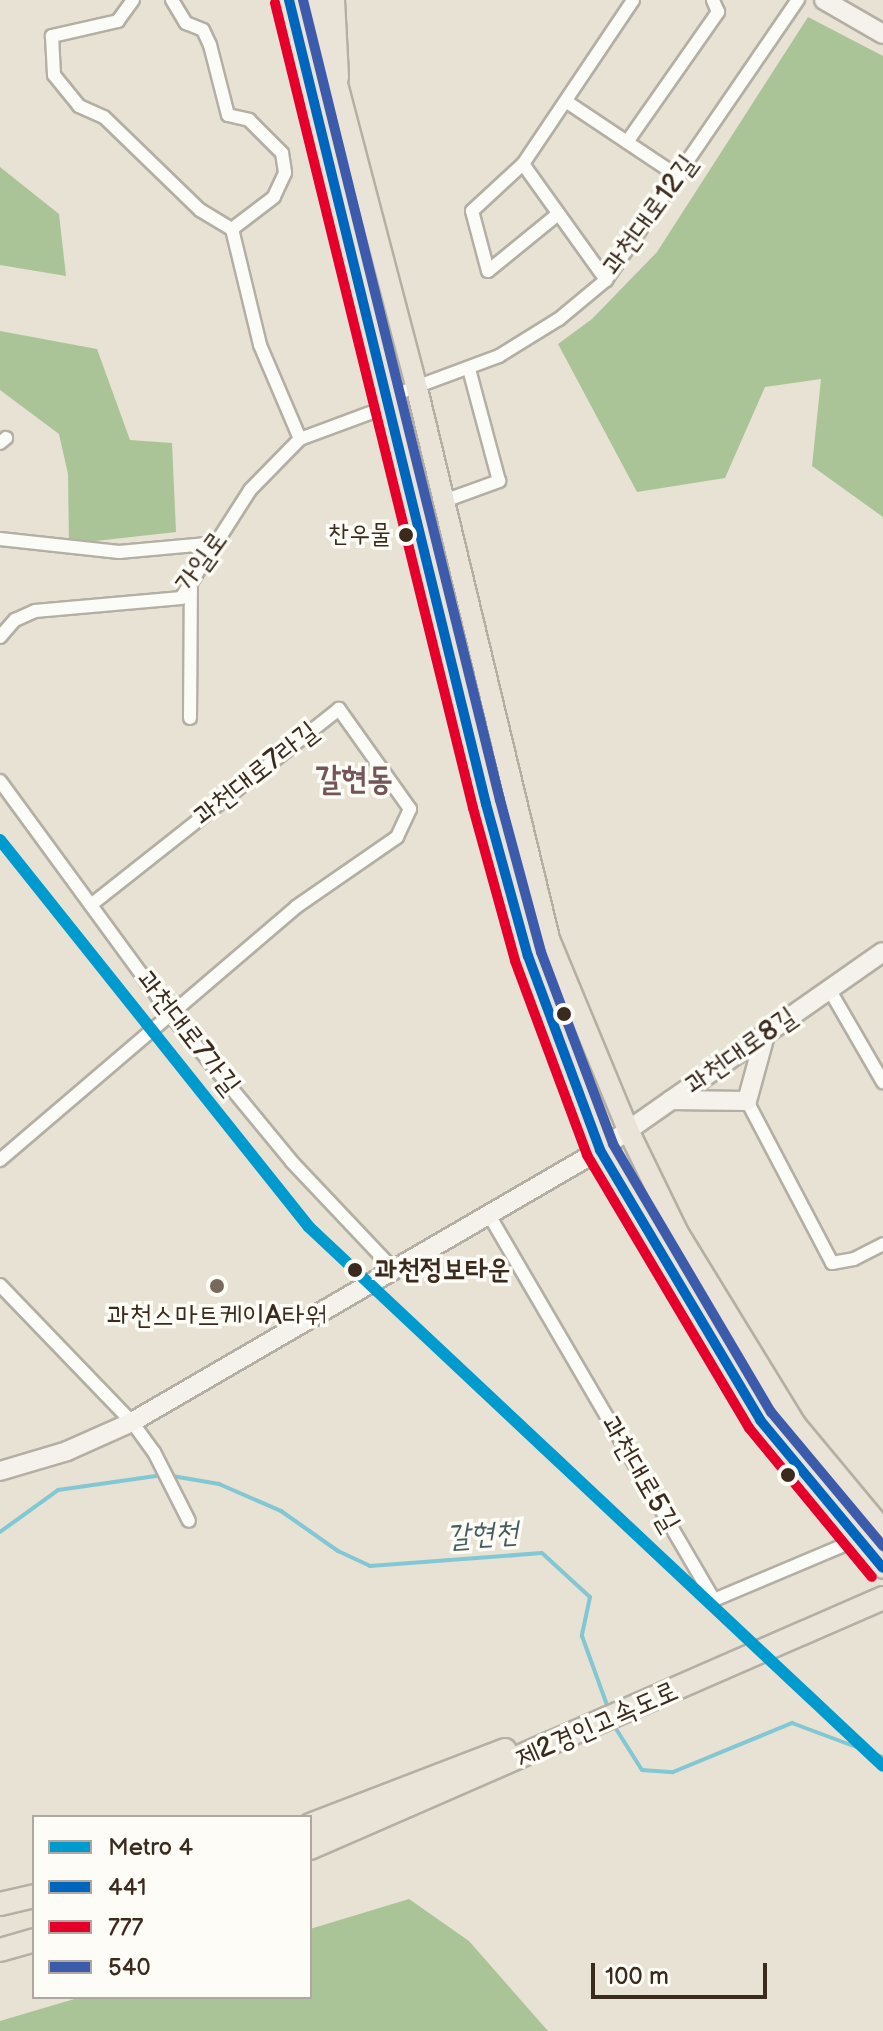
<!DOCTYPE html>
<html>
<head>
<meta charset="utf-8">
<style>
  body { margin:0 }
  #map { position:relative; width:883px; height:2031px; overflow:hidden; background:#e7e2d3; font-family:"Balsamiq Sans","Poor Story",sans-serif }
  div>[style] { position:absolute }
  .forest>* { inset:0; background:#aac497 }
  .stream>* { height:4px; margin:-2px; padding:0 2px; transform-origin:2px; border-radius:2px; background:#82c7d4 }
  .roads { filter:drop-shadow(2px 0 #b4afa5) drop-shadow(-2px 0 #b4afa5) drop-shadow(0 2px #b4afa5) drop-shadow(0 -2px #b4afa5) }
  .street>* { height:12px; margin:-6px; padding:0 6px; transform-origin:6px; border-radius:6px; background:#fbfbf8 }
  .secondary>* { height:18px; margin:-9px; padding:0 9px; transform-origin:9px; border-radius:9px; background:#f5f1eb }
  .primary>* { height:20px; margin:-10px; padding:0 10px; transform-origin:10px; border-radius:10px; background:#eae3d7 }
  .highway>* { height:22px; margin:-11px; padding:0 11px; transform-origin:11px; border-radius:11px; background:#eae3d7 }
  .bus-1>* { height:10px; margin:-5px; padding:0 5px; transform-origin:5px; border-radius:5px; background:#0065bd }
  .bus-2>* { height:10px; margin:-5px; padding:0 5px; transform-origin:5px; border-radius:5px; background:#e4002b }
  .bus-3>* { height:10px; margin:-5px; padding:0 5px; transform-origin:5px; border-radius:5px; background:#3d5bab }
  .metro-1>* { height:12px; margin:-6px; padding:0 6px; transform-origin:6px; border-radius:6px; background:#009bce }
  .dots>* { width:22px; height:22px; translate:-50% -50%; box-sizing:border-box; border:4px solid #fdfcf7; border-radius:50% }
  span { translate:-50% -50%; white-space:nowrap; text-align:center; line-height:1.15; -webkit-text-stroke:7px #fdfcf7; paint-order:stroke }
  .bus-label { font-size:26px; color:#3b2a1e }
  .right { translate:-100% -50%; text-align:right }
  .street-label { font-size:28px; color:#3b2a1e }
  .stop-label { font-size:28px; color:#3b2a1e; font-weight:700 }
  .left { translate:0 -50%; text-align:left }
  .poi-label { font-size:28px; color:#3b2a1e }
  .water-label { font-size:30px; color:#455d5e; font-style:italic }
  .quarter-label { font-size:32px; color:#735457; font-weight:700 }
  .legend { position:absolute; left:32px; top:1815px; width:280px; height:184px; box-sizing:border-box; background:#fdfcf7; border:2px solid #afa8a0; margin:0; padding:10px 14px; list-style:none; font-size:24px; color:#3b2a1e }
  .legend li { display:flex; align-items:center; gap:16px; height:40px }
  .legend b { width:40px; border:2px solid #afa8a0 }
  .scale { position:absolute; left:591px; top:1963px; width:176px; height:36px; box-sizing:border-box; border:4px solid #3b2a1e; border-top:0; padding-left:10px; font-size:24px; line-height:28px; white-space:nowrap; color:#3b2a1e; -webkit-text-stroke:6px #fdfcf7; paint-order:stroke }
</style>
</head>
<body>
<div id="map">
  <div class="forest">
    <div style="clip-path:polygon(808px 17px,883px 56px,883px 517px,812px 466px,821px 379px,765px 387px,725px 478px,637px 492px,558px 344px,592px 319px,657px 252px)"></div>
    <div style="clip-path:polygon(0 167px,59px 214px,66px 276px,0 265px)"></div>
    <div style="clip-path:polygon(0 331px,97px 349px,130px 440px,172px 443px,176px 532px,69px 544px,68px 474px,59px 434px,0 390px)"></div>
    <div style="clip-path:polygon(409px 1899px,469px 1941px,548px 2031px,0 2031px,0 2021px,81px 1997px,310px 1997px,310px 1929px)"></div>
  </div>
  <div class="stream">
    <div style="left:172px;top:1476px;width:48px;rotate:9.7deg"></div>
    <div style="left:219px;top:1484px;width:68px;rotate:23.5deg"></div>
    <div style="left:281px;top:1511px;width:70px;rotate:35.1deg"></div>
    <div style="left:338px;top:1551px;width:35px;rotate:25deg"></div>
    <div style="left:370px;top:1566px;width:172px;rotate:-4.3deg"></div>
    <div style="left:542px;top:1553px;width:65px;rotate:42.5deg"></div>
    <div style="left:590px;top:1597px;width:40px;rotate:102deg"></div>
    <div style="left:582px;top:1636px;width:77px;rotate:70.1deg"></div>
    <div style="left:0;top:1532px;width:72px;rotate:-35.9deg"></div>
    <div style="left:58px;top:1490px;width:106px;rotate:-8.1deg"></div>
    <div style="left:613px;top:1724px;width:54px;rotate:57.8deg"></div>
    <div style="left:642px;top:1770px;width:31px;rotate:4deg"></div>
    <div style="left:673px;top:1772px;width:129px;rotate:-22.4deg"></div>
    <div style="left:792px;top:1723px;width:97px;rotate:20.5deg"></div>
  </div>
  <div class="roads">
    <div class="street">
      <div style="left:133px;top:0;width:26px;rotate:126deg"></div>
      <div style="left:118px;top:21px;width:68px;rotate:167.2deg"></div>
      <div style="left:52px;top:36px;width:39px;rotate:87deg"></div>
      <div style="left:54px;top:75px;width:40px;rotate:51deg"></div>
      <div style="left:79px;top:106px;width:27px;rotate:24deg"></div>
      <div style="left:104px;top:117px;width:134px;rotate:44.1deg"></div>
      <div style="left:200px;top:210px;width:37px;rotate:31deg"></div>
      <div style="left:172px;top:0;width:27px;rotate:59deg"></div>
      <div style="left:186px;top:23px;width:18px;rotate:22deg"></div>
      <div style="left:203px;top:30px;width:17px;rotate:65deg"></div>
      <div style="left:210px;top:45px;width:72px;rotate:75.6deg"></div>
      <div style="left:228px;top:115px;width:22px;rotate:13deg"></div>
      <div style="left:249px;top:120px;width:47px;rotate:45deg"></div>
      <div style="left:282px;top:153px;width:20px;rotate:81deg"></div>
      <div style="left:285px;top:173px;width:26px;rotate:115deg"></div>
      <div style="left:274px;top:197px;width:53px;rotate:142.7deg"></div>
      <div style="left:232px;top:229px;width:119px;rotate:76.4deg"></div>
      <div style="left:260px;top:345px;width:102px;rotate:66.9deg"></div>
      <div style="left:567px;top:102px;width:135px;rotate:33.8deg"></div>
      <div style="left:627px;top:142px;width:159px;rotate:-55deg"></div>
      <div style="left:718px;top:12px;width:13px;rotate:-113deg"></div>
      <div style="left:523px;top:164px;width:143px;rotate:54.4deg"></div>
      <div style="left:558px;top:214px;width:90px;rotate:140.8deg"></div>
      <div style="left:488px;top:271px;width:62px;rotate:-104.9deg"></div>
      <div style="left:472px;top:211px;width:69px;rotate:-42.7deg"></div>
      <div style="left:523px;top:164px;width:197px;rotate:-56.1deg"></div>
      <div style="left:386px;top:398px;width:121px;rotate:-20.4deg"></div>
      <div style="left:499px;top:356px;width:70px;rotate:-31.7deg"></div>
      <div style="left:559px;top:319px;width:61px;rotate:-39.7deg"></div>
      <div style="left:606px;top:280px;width:340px;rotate:-55.6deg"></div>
      <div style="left:0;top:443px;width:8px;rotate:-40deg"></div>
      <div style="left:444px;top:501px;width:59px;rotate:-20deg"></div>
      <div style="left:499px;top:481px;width:116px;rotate:-105deg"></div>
      <div style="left:0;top:539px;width:120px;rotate:6.2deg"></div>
      <div style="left:119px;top:552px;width:99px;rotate:-5.2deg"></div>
      <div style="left:0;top:637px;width:23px;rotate:-49deg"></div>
      <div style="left:15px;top:620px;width:22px;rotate:-24deg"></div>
      <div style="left:35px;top:611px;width:147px;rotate:-5.1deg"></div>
      <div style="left:181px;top:598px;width:128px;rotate:-57.4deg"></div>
      <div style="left:250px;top:490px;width:71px;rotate:-45.6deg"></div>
      <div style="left:300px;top:439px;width:75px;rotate:-20.4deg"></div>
      <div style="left:190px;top:718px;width:130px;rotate:-89.6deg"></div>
      <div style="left:0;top:781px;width:290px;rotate:53.8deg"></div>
      <div style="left:171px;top:1015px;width:190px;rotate:50.5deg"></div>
      <div style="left:292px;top:1162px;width:149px;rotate:46.6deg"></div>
      <div style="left:829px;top:989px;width:108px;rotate:59.9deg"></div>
      <div style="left:747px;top:1101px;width:183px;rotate:62.3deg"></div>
      <div style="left:832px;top:1263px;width:22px;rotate:-10deg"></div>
      <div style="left:854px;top:1259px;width:33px;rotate:-27deg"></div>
      <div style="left:0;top:1160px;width:389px;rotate:-40.5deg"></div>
      <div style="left:296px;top:907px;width:123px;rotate:-34.7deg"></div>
      <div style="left:397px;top:837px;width:31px;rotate:-65deg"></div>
      <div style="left:410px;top:809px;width:123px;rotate:-125.4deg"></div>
      <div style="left:339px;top:709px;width:316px;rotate:141.7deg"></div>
      <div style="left:489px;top:1215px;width:446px;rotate:59.7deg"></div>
      <div style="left:714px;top:1600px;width:154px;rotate:-22.9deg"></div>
      <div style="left:0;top:1285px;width:190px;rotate:46.1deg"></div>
      <div style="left:132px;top:1422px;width:37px;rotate:54deg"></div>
      <div style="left:154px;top:1452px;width:77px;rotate:63.1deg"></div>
    </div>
    <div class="secondary">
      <div style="left:824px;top:0;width:68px;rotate:30deg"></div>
      <div style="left:671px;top:1100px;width:76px;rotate:0.8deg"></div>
      <div style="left:747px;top:1101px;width:68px;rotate:-74.7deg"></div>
      <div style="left:0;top:1471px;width:70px;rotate:-16.6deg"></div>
      <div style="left:67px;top:1451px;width:71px;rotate:-24deg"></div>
      <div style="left:132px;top:1422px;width:541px;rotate:-30.17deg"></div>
      <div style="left:600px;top:1150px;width:345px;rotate:-35deg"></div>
    </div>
    <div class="primary">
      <div style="left:289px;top:0;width:828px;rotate:76.23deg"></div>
      <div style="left:486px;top:804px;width:158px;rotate:74.6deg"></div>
      <div style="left:528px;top:956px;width:207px;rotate:69.6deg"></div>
      <div style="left:600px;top:1150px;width:314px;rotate:59.3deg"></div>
      <div style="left:760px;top:1420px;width:192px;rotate:50.3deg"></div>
      <div style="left:315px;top:0;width:402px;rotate:75.3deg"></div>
      <div style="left:417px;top:389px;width:566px;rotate:76.5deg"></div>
      <div style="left:549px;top:939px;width:207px;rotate:67.5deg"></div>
      <div style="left:628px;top:1130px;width:114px;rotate:64.1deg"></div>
      <div style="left:678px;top:1233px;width:224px;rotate:58.5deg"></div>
      <div style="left:795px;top:1424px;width:138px;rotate:50.3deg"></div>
    </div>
    <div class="highway">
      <div style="left:333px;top:0;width:77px;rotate:87deg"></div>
      <div style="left:310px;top:1825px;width:209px;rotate:-21deg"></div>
      <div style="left:310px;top:1848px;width:625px;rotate:-23.57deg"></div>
      <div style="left:0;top:1904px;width:35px;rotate:-13deg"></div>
      <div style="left:0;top:1950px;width:35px;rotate:-16deg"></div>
    </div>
  </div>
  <div class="bus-1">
    <div style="left:289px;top:0;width:828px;rotate:76.23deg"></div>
    <div style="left:486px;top:804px;width:158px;rotate:74.6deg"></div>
    <div style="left:528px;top:956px;width:207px;rotate:69.6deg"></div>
    <div style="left:600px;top:1150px;width:314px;rotate:59.3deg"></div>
    <div style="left:760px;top:1420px;width:192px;rotate:50.3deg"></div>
  </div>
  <div class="bus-2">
    <div style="left:275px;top:3px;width:829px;rotate:76.18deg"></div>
    <div style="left:473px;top:808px;width:159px;rotate:74.6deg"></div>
    <div style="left:515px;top:961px;width:207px;rotate:69.6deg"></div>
    <div style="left:587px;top:1155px;width:317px;rotate:59.3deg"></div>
    <div style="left:749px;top:1428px;width:193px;rotate:50.5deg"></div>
  </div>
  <div class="bus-3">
    <div style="left:303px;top:0;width:824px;rotate:76.17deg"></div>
    <div style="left:500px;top:800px;width:157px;rotate:74.9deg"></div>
    <div style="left:541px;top:952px;width:205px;rotate:69.4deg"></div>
    <div style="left:613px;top:1144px;width:311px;rotate:59.5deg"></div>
    <div style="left:771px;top:1412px;width:175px;rotate:50.1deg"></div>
  </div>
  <div class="metro-1">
    <div style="left:0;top:840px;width:495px;rotate:51.4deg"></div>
    <div style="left:309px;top:1227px;width:787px;rotate:43.2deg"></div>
  </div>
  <div class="dots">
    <div style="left:406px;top:535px;background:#3b2a1e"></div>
    <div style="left:564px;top:1014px;background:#3b2a1e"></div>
    <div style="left:355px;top:1270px;background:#3b2a1e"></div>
    <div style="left:217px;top:1286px;background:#776a5d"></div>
    <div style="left:788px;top:1475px;background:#3b2a1e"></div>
  </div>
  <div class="bus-label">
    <span class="right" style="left:391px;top:535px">찬우물</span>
  </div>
  <div class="street-label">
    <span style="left:650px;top:215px;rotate:-54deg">과천대로12길</span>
    <span style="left:202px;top:562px;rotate:-54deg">가일로</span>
    <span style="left:256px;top:774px;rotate:-38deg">과천대로7라길</span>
    <span style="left:188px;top:1033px;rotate:52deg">과천대로7가길</span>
    <span style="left:741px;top:1051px;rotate:-35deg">과천대로8길</span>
    <span style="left:640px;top:1474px;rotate:60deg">과천대로5길</span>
    <span style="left:597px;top:1725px;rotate:-24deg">제2경인고속도로</span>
  </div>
  <div class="stop-label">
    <span class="left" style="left:375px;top:1270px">과천정보타운</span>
  </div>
  <div class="poi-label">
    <span style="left:217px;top:1316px">과천스마트케이A타워</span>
  </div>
  <div class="water-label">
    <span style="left:482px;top:1535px;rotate:-4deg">갈현천</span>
  </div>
  <div class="quarter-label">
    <span style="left:354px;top:780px">갈현동</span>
  </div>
  <ul class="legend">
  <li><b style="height:10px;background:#009bce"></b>Metro 4</li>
  <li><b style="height:10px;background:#0065bd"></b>441</li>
  <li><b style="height:10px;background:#e4002b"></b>777</li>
  <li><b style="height:10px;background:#3d5bab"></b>540</li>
  </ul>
  <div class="scale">100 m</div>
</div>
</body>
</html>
